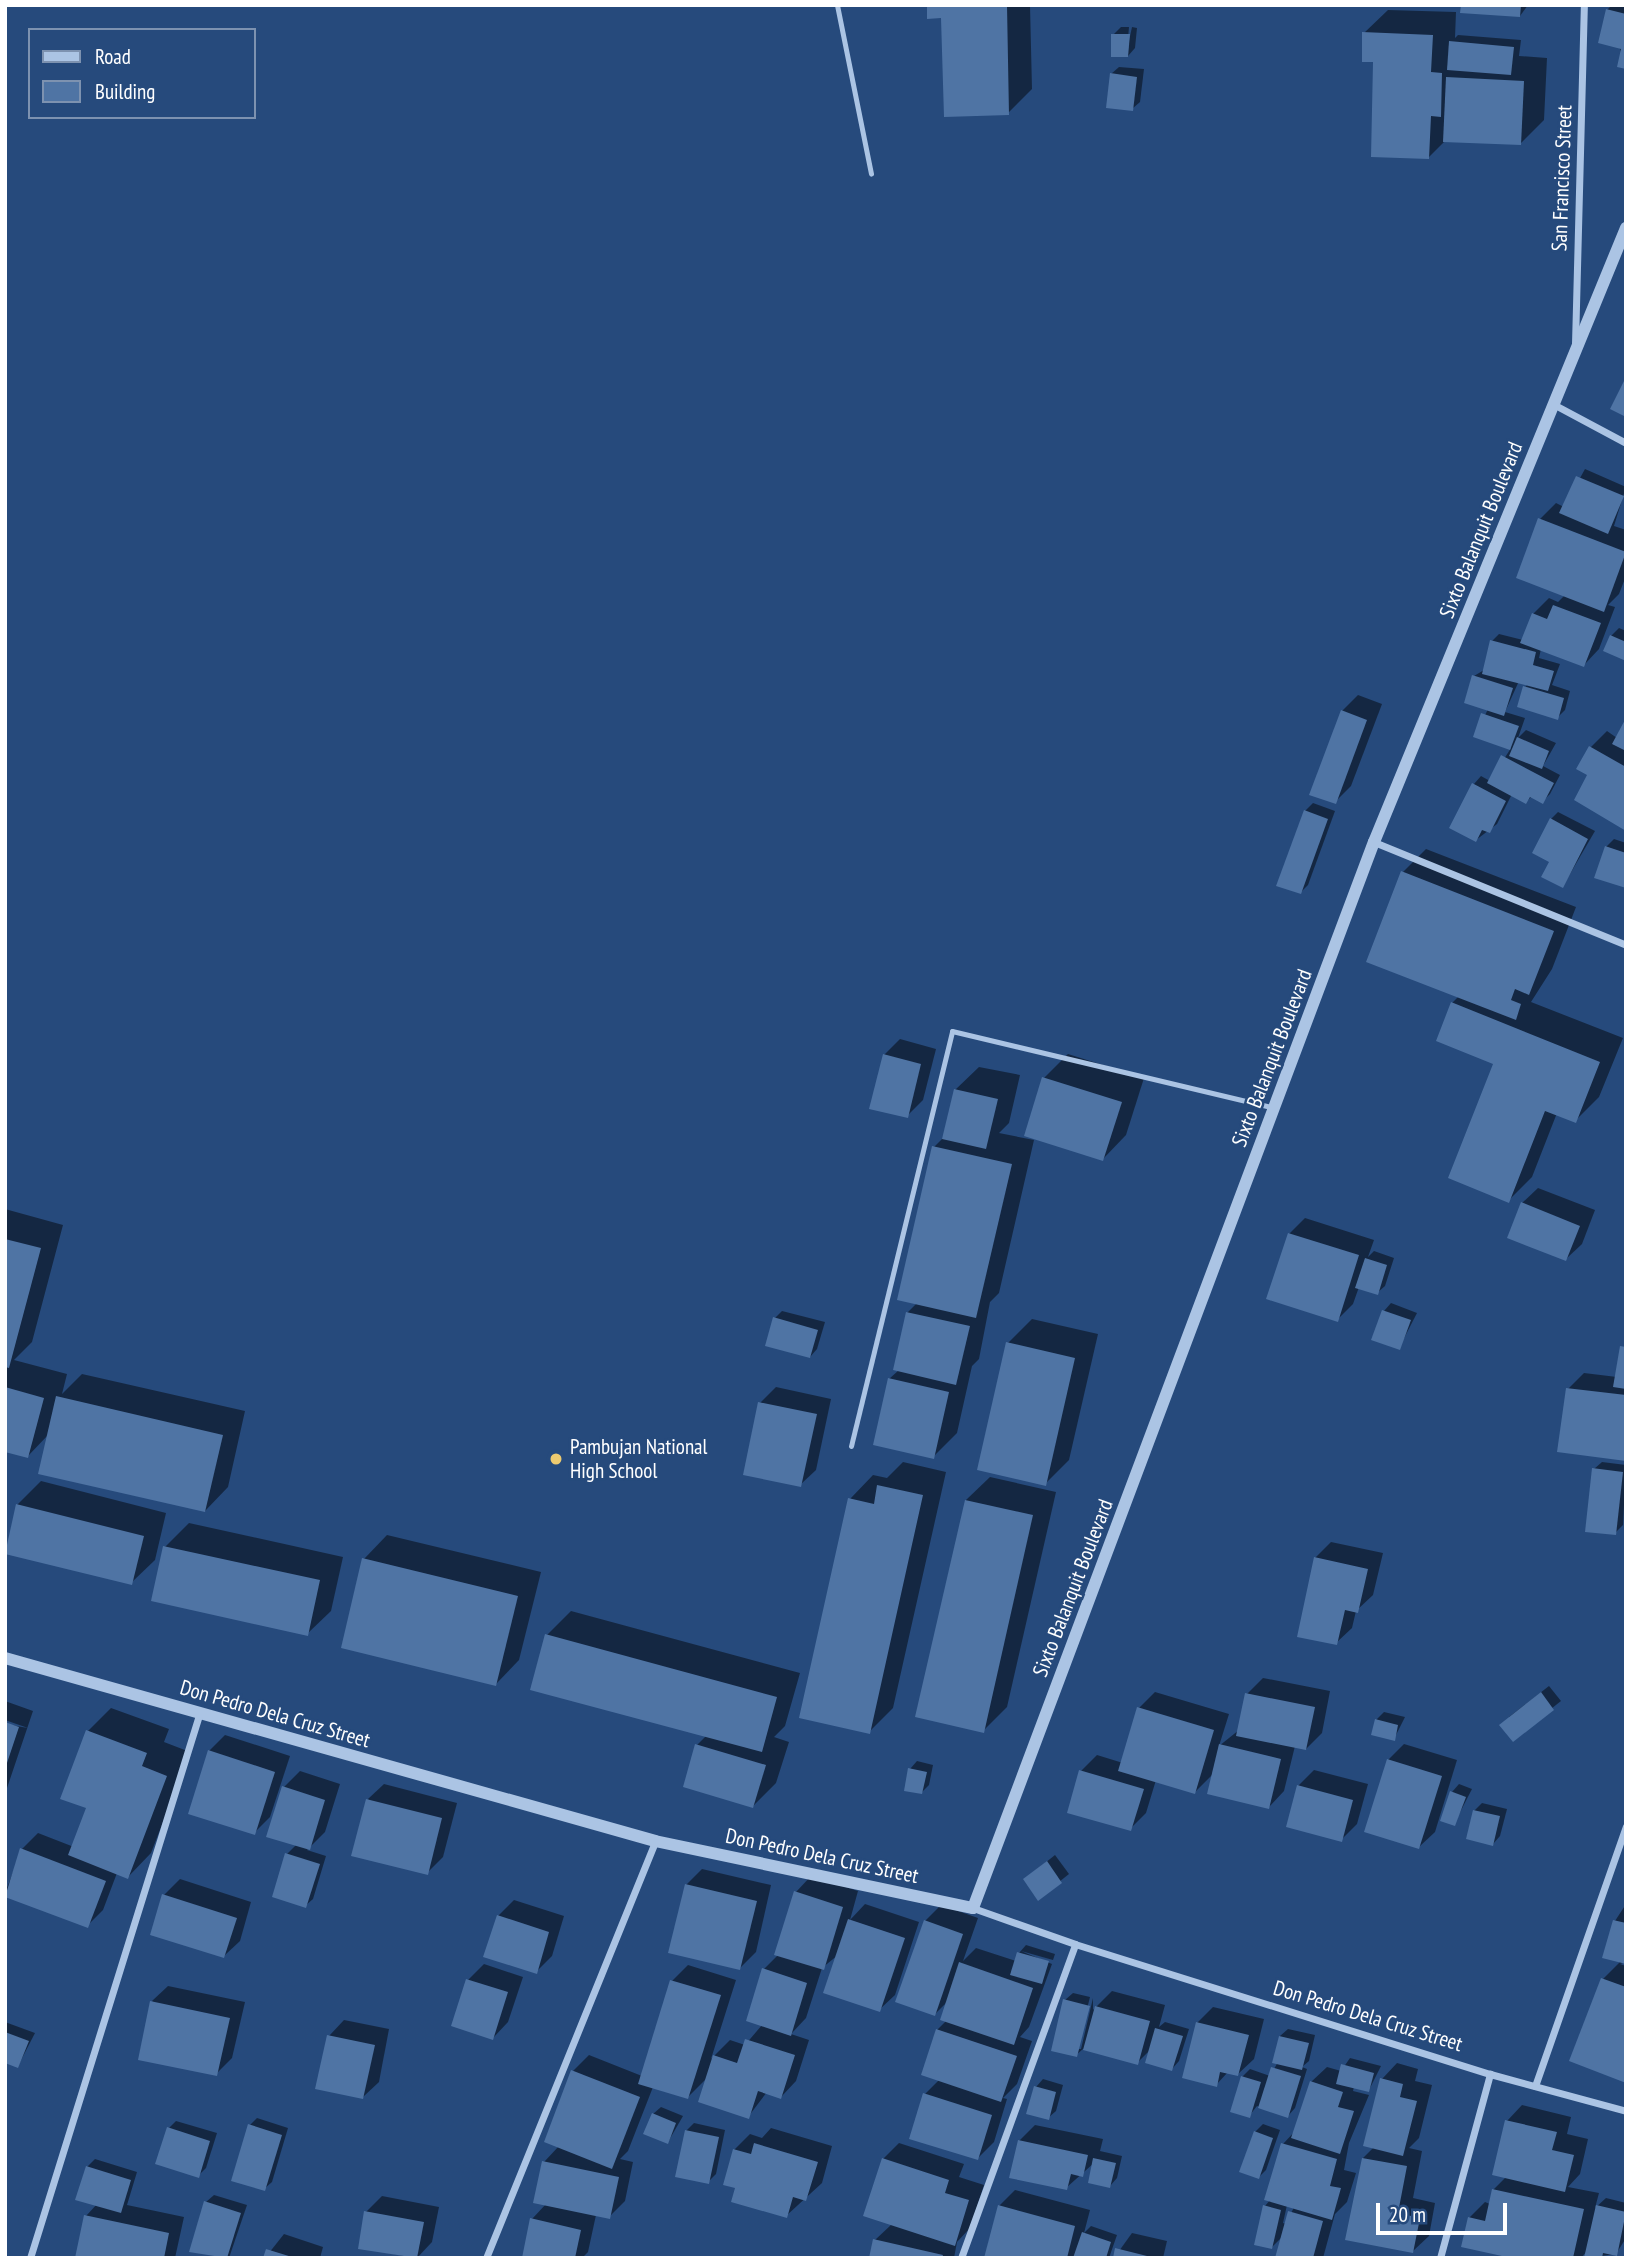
<!DOCTYPE html>
<html>
<head>
<meta charset="utf-8">
<style>
  body { margin:0 }
  #map { position:relative; width:1631px; height:2263px; overflow:hidden; background:#264a7c; font-family:"PT Sans Narrow",sans-serif }
  div>[style] { position:absolute }
  .shadow>* { inset:0; background:#0007 }
  .building>* { inset:0; background:#4f74a4 }
  .service>* { height:5px; margin:-2.5px; padding:0 2.5px; transform-origin:2.5px; border-radius:2.5px; background:#abc4e4 }
  .minor>* { height:7px; margin:-3.5px; padding:0 3.5px; transform-origin:3.5px; border-radius:3.5px; background:#abc4e4 }
  .tertiary>* { height:12px; margin:-6px; padding:0 6px; transform-origin:6px; border-radius:6px; background:#abc4e4 }
  .dots>* { width:19px; height:19px; translate:-50% -50%; box-sizing:border-box; border:4px solid #264a7c; border-radius:50% }
  span { translate:-50% -50%; white-space:nowrap; text-align:center; line-height:1.15; -webkit-text-stroke:5px #264a7c; paint-order:stroke }
  .street-label { font-size:21px; color:#fff }
  .poi-label { font-size:21px; color:#fff }
  .left { translate:0 -50%; text-align:left }
  .frame { position:absolute; inset:0; border:7px solid #fff; pointer-events:none }
  .legend { position:absolute; left:28px; top:28px; width:228px; height:91px; box-sizing:border-box; background:#264a7c; border:2px solid #7d92b0; margin:0; padding:9px 12px; list-style:none; font-size:21px; color:#fff }
  .legend li { display:flex; align-items:center; gap:14px; height:35px }
  .legend b { width:35px; border:2px solid #7d92b0 }
  .scale { position:absolute; left:1376px; top:2203px; width:131px; height:32px; box-sizing:border-box; border:4px solid #fff; border-top:0; padding-left:9px; font-size:21px; line-height:24px; white-space:nowrap; color:#fff; -webkit-text-stroke:5px #264a7c; paint-order:stroke }
</style>
</head>
<body>
<div id="map">
  <div class="shadow">
    <div style="clip-path:polygon(928px 5px,1030px 5px,1032px 89px,1008px 113px,943px 16px)"></div>
    <div style="clip-path:polygon(1462px 5px,1528px 5px,1520px 16px)"></div>
    <div style="clip-path:polygon(1612px 5px,1626px 5px,1626px 67px,1607px 10px)"></div>
    <div style="clip-path:polygon(1388px 10px,1456px 12px,1455px 38px,1458px 35px,1521px 40px,1519px 56px,1547px 58px,1544px 120px,1520px 144px,1446px 140px,1429px 157px,1364px 33px)"></div>
    <div style="clip-path:polygon(1121px 27px,1129px 27px,1127px 50px,1132px 27px,1137px 28px,1135px 48px,1128px 56px,1113px 35px)"></div>
    <div style="clip-path:polygon(1119px 67px,1144px 69px,1140px 102px,1132px 109px,1111px 74px)"></div>
    <div style="clip-path:polygon(1585px 469px,1626px 487px,1614px 526px,1626px 530px,1626px 576px,1619px 594px,1608px 605px,1615px 607px,1599px 649px,1584px 665px,1541px 649px,1539px 658px,1560px 664px,1552px 685px,1570px 691px,1565px 710px,1557px 718px,1525px 687px,1528px 684px,1519px 681px,1505px 712px,1525px 718px,1518px 738px,1526px 730px,1556px 743px,1543px 766px,1560px 775px,1550px 794px,1542px 802px,1532px 796px,1526px 802px,1512px 794px,1497px 824px,1476px 840px,1474px 784px,1481px 776px,1490px 781px,1511px 748px,1475px 736px,1488px 709px,1474px 676px,1484px 670px,1492px 641px,1499px 634px,1523px 640px,1533px 614px,1549px 598px,1558px 602px,1565px 595px,1540px 519px,1556px 503px,1564px 507px)"></div>
    <div style="clip-path:polygon(1619px 628px,1626px 631px,1626px 659px,1611px 636px)"></div>
    <div style="clip-path:polygon(1358px 695px,1382px 704px,1351px 786px,1335px 802px,1342px 711px)"></div>
    <div style="clip-path:polygon(1626px 722px,1626px 829px,1590px 775px,1591px 747px,1607px 731px,1617px 738px)"></div>
    <div style="clip-path:polygon(1313px 803px,1335px 811px,1308px 885px,1301px 892px,1305px 811px)"></div>
    <div style="clip-path:polygon(1558px 812px,1595px 831px,1563px 886px,1551px 862px,1551px 819px)"></div>
    <div style="clip-path:polygon(1614px 839px,1626px 843px,1626px 887px,1606px 847px)"></div>
    <div style="clip-path:polygon(1426px 849px,1576px 907px,1552px 969px,1531px 1002px,1623px 1038px,1599px 1097px,1576px 1120px,1557px 1113px,1532px 1177px,1508px 1201px,1495px 1063px,1452px 1003px,1459px 996px,1403px 872px)"></div>
    <div style="clip-path:polygon(900px 1039px,936px 1049px,923px 1100px,907px 1116px,884px 1055px)"></div>
    <div style="clip-path:polygon(1068px 1054px,1144px 1078px,1126px 1135px,1103px 1159px,1044px 1078px)"></div>
    <div style="clip-path:polygon(979px 1067px,1020px 1075px,1009px 1123px,999px 1133px,1034px 1140px,999px 1293px,990px 1302px,979px 1359px,972px 1366px,957px 1433px,933px 1457px,889px 1379px,899px 1370px,907px 1313px,917px 1303px,934px 1147px,945px 1136px,955px 1090px)"></div>
    <div style="clip-path:polygon(1538px 1188px,1595px 1210px,1582px 1244px,1566px 1259px,1522px 1203px)"></div>
    <div style="clip-path:polygon(5px 1209px,63px 1225px,32px 1342px,14px 1360px,67px 1374px,62px 1394px,82px 1374px,245px 1411px,228px 1487px,205px 1511px,49px 1434px,28px 1456px,5px 1450px)"></div>
    <div style="clip-path:polygon(1305px 1218px,1374px 1240px,1368px 1257px,1374px 1251px,1394px 1258px,1385px 1286px,1377px 1293px,1359px 1287px,1353px 1304px,1337px 1320px,1289px 1234px)"></div>
    <div style="clip-path:polygon(1391px 1303px,1417px 1313px,1399px 1348px,1384px 1311px)"></div>
    <div style="clip-path:polygon(782px 1311px,825px 1322px,817px 1349px,810px 1357px,775px 1318px)"></div>
    <div style="clip-path:polygon(1032px 1319px,1098px 1334px,1069px 1460px,1045px 1484px,1008px 1343px)"></div>
    <div style="clip-path:polygon(1626px 1343px,1626px 1459px,1568px 1389px,1584px 1373px,1617px 1377px)"></div>
    <div style="clip-path:polygon(776px 1387px,831px 1399px,816px 1470px,800px 1485px,760px 1403px)"></div>
    <div style="clip-path:polygon(903px 1462px,946px 1472px,893px 1708px,869px 1732px,850px 1499px,873px 1475px,887px 1478px)"></div>
    <div style="clip-path:polygon(1602px 1462px,1626px 1465px,1623px 1525px,1615px 1533px,1594px 1469px)"></div>
    <div style="clip-path:polygon(990px 1477px,1056px 1492px,1007px 1707px,983px 1731px,966px 1500px)"></div>
    <div style="clip-path:polygon(41px 1481px,166px 1513px,155px 1560px,131px 1583px,17px 1505px)"></div>
    <div style="clip-path:polygon(189px 1523px,343px 1557px,331px 1611px,307px 1634px,165px 1547px)"></div>
    <div style="clip-path:polygon(387px 1535px,541px 1572px,519px 1660px,496px 1684px,364px 1559px)"></div>
    <div style="clip-path:polygon(1331px 1542px,1383px 1553px,1373px 1595px,1356px 1611px,1352px 1628px,1336px 1643px,1315px 1558px)"></div>
    <div style="clip-path:polygon(571px 1611px,800px 1673px,785px 1726px,774px 1737px,789px 1742px,776px 1783px,753px 1806px,697px 1745px,707px 1735px,547px 1635px)"></div>
    <div style="clip-path:polygon(1263px 1678px,1330px 1691px,1322px 1733px,1306px 1749px,1295px 1746px,1284px 1791px,1269px 1807px,1214px 1773px,1195px 1792px,1156px 1780px,1146px 1813px,1130px 1829px,1081px 1771px,1097px 1755px,1123px 1763px,1139px 1708px,1155px 1692px,1229px 1714px,1219px 1746px,1239px 1730px,1247px 1694px)"></div>
    <div style="clip-path:polygon(1549px 1686px,1561px 1701px,1513px 1739px,1509px 1717px)"></div>
    <div style="clip-path:polygon(5px 1701px,33px 1711px,5px 1794px,5px 1724px,28px 1728px,5px 1720px)"></div>
    <div style="clip-path:polygon(111px 1708px,169px 1729px,164px 1742px,190px 1752px,151px 1853px,128px 1877px,117px 1873px,103px 1910px,87px 1926px,5px 1893px,22px 1849px,38px 1833px,74px 1847px,89px 1807px,88px 1731px)"></div>
    <div style="clip-path:polygon(1384px 1712px,1405px 1717px,1394px 1739px,1376px 1720px)"></div>
    <div style="clip-path:polygon(225px 1735px,290px 1756px,270px 1817px,254px 1833px,209px 1751px)"></div>
    <div style="clip-path:polygon(1404px 1744px,1457px 1760px,1435px 1832px,1419px 1847px,1388px 1760px)"></div>
    <div style="clip-path:polygon(917px 1761px,933px 1765px,929px 1785px,922px 1792px,910px 1769px)"></div>
    <div style="clip-path:polygon(1314px 1770px,1368px 1784px,1357px 1824px,1341px 1840px,1298px 1786px)"></div>
    <div style="clip-path:polygon(300px 1771px,340px 1784px,325px 1832px,307px 1850px,326px 1856px,313px 1899px,305px 1906px,287px 1854px,297px 1844px,284px 1787px)"></div>
    <div style="clip-path:polygon(384px 1784px,457px 1803px,443px 1857px,427px 1873px,368px 1799px)"></div>
    <div style="clip-path:polygon(1459px 1784px,1472px 1789px,1454px 1824px,1452px 1792px)"></div>
    <div style="clip-path:polygon(1482px 1803px,1507px 1809px,1500px 1836px,1493px 1844px,1474px 1811px)"></div>
    <div style="clip-path:polygon(1055px 1855px,1069px 1874px,1039px 1898px,1025px 1879px)"></div>
    <div style="clip-path:polygon(702px 1869px,771px 1885px,756px 1952px,740px 1968px,686px 1885px)"></div>
    <div style="clip-path:polygon(811px 1876px,858px 1891px,850px 1920px,865px 1904px,919px 1922px,895px 1995px,879px 2010px,838px 1955px,822px 1968px,806px 2018px,791px 2034px,809px 2040px,796px 2081px,781px 2097px,767px 2092px,748px 2117px,707px 2078px,688px 2097px,653px 2087px,628px 2151px,620px 2159px,633px 2162px,625px 2201px,609px 2217px,596px 2215px,588px 2252px,582px 2258px,526px 2258px,532px 2219px,546px 2204px,544px 2162px,559px 2146px,573px 2071px,589px 2055px,642px 2076px,672px 1981px,688px 1965px,736px 1980px,711px 2059px,730px 2040px,745px 2045px,762px 2025px,764px 1969px,779px 1954px,796px 1892px)"></div>
    <div style="clip-path:polygon(180px 1879px,251px 1902px,240px 1941px,224px 1956px,164px 1895px)"></div>
    <div style="clip-path:polygon(514px 1900px,564px 1916px,552px 1956px,536px 1972px,498px 1916px)"></div>
    <div style="clip-path:polygon(1626px 1904px,1626px 1962px,1620px 1964px,1626px 1966px,1625px 2081px,1571px 2060px,1603px 1979px,1621px 1961px,1615px 1921px)"></div>
    <div style="clip-path:polygon(941px 1905px,978px 1918px,963px 1961px,976px 1948px,1016px 1961px,1019px 1953px,1026px 1945px,1055px 1954px,1053px 1960px,1021px 1951px,1052px 1964px,1029px 2027px,1020px 2037px,1032px 2041px,1017px 2084px,1003px 2098px,1007px 2099px,994px 2142px,978px 2158px,925px 2094px,940px 2079px,937px 2030px,947px 2020px,948px 2001px,935px 2014px,925px 1921px)"></div>
    <div style="clip-path:polygon(484px 1964px,523px 1977px,508px 2022px,493px 2038px,468px 1980px)"></div>
    <div style="clip-path:polygon(168px 1986px,245px 2002px,232px 2058px,216px 2074px,152px 2001px)"></div>
    <div style="clip-path:polygon(1112px 1991px,1165px 2005px,1159px 2027px,1165px 2022px,1189px 2029px,1179px 2061px,1172px 2069px,1151px 2049px,1137px 2063px,1083px 2049px,1076px 2055px,1065px 2000px,1073px 1993px,1090px 1997px,1077px 2049px,1081px 2049px,1093px 1998px,1093px 2010px)"></div>
    <div style="clip-path:polygon(1213px 2007px,1264px 2019px,1254px 2059px,1238px 2074px,1228px 2072px,1216px 2085px,1197px 2023px)"></div>
    <div style="clip-path:polygon(344px 2020px,389px 2029px,379px 2082px,363px 2097px,329px 2036px)"></div>
    <div style="clip-path:polygon(5px 2022px,35px 2033px,18px 2066px,5px 2061px)"></div>
    <div style="clip-path:polygon(1288px 2029px,1315px 2035px,1309px 2061px,1302px 2067px,1307px 2069px,1295px 2108px,1288px 2116px,1257px 2106px,1249px 2116px,1242px 2077px,1250px 2069px,1270px 2076px,1278px 2062px,1280px 2036px)"></div>
    <div style="clip-path:polygon(evenodd,1350px 2058px,1381px 2066px,1369px 2090px,1354px 2087px,1353px 2091px,1369px 2095px,1349px 2143px,1344px 2170px,1356px 2173px,1347px 2202px,1335px 2214px,1323px 2258px,1277px 2258px,1283px 2236px,1272px 2247px,1265px 2206px,1270px 2200px,1283px 2144px,1296px 2130px,1311px 2082px,1327px 2067px,1341px 2071px,1350px 2058px,1287px 2205px,1294px 2207px,1286px 2224px,1283px 2223px,1287px 2205px)"></div>
    <div style="clip-path:polygon(1397px 2063px,1418px 2069px,1415px 2081px,1432px 2085px,1419px 2138px,1409px 2148px,1422px 2151px,1413px 2198px,1435px 2203px,1429px 2236px,1413px 2251px,1363px 2158px,1374px 2147px,1382px 2079px)"></div>
    <div style="clip-path:polygon(1043px 2079px,1063px 2085px,1056px 2111px,1048px 2118px,1036px 2087px)"></div>
    <div style="clip-path:polygon(1522px 2105px,1571px 2117px,1567px 2134px,1588px 2139px,1580px 2174px,1568px 2187px,1599px 2193px,1595px 2208px,1606px 2198px,1626px 2203px,1626px 2238px,1616px 2254px,1586px 2258px,1587px 2251px,1581px 2258px,1519px 2258px,1469px 2218px,1485px 2202px,1490px 2204px,1493px 2190px,1506px 2177px,1507px 2121px)"></div>
    <div style="clip-path:polygon(661px 2107px,683px 2116px,668px 2142px,653px 2114px)"></div>
    <div style="clip-path:polygon(257px 2118px,288px 2128px,272px 2182px,264px 2189px,250px 2125px)"></div>
    <div style="clip-path:polygon(176px 2121px,217px 2133px,206px 2168px,198px 2176px,169px 2128px)"></div>
    <div style="clip-path:polygon(694px 2123px,725px 2130px,716px 2174px,708px 2182px,686px 2131px)"></div>
    <div style="clip-path:polygon(1263px 2124px,1280px 2130px,1266px 2170px,1259px 2177px,1255px 2132px)"></div>
    <div style="clip-path:polygon(1035px 2125px,1103px 2139px,1100px 2151px,1122px 2156px,1117px 2178px,1110px 2186px,1094px 2163px,1066px 2188px,1019px 2141px)"></div>
    <div style="clip-path:polygon(771px 2128px,832px 2146px,822px 2183px,786px 2216px,737px 2187px,734px 2150px,750px 2134px,762px 2138px)"></div>
    <div style="clip-path:polygon(899px 2143px,964px 2164px,959px 2177px,984px 2185px,970px 2228px,957px 2242px,954px 2258px,871px 2258px,875px 2240px,892px 2224px,883px 2159px)"></div>
    <div style="clip-path:polygon(95px 2159px,137px 2172px,127px 2205px,184px 2217px,175px 2258px,77px 2258px,86px 2216px,97px 2204px,87px 2167px)"></div>
    <div style="clip-path:polygon(1015px 2190px,1090px 2210px,1084px 2233px,1091px 2226px,1117px 2235px,1109px 2258px,985px 2258px,999px 2206px)"></div>
    <div style="clip-path:polygon(214px 2195px,247px 2205px,229px 2258px,191px 2251px,206px 2202px)"></div>
    <div style="clip-path:polygon(382px 2196px,439px 2207px,432px 2242px,417px 2258px,360px 2248px,366px 2212px)"></div>
    <div style="clip-path:polygon(1132px 2233px,1167px 2241px,1163px 2258px,1114px 2258px)"></div>
    <div style="clip-path:polygon(284px 2234px,323px 2247px,320px 2258px,265px 2258px)"></div>
  </div>
  <div class="building">
    <div style="clip-path:polygon(927px 5px,1007px 5px,1009px 115px,944px 117px,941px 18px,927px 19px)"></div>
    <div style="clip-path:polygon(1461px 5px,1521px 5px,1520px 17px,1460px 13px)"></div>
    <div style="clip-path:polygon(1606px 9px,1626px 14px,1626px 69px,1617px 67px,1621px 49px,1598px 43px)"></div>
    <div style="clip-path:polygon(1362px 32px,1433px 35px,1431px 72px,1442px 73px,1441px 117px,1431px 116px,1429px 159px,1371px 157px,1373px 62px,1362px 62px)"></div>
    <div style="clip-path:polygon(1111px 34px,1130px 34px,1128px 57px,1111px 57px)"></div>
    <div style="clip-path:polygon(1449px 41px,1514px 47px,1511px 75px,1447px 70px)"></div>
    <div style="clip-path:polygon(1110px 73px,1137px 77px,1133px 111px,1106px 108px)"></div>
    <div style="clip-path:polygon(1446px 77px,1524px 81px,1521px 145px,1443px 142px)"></div>
    <div style="clip-path:polygon(1626px 377px,1626px 417px,1610px 409px)"></div>
    <div style="clip-path:polygon(1576px 476px,1624px 496px,1608px 534px,1559px 513px)"></div>
    <div style="clip-path:polygon(1538px 518px,1626px 552px,1604px 612px,1516px 578px)"></div>
    <div style="clip-path:polygon(1553px 605px,1601px 623px,1584px 667px,1520px 643px,1532px 613px,1547px 619px)"></div>
    <div style="clip-path:polygon(1610px 635px,1626px 642px,1626px 661px,1603px 651px)"></div>
    <div style="clip-path:polygon(1490px 640px,1536px 652px,1533px 665px,1554px 671px,1548px 691px,1482px 674px)"></div>
    <div style="clip-path:polygon(1472px 675px,1513px 688px,1504px 716px,1464px 703px)"></div>
    <div style="clip-path:polygon(1523px 686px,1564px 698px,1558px 720px,1517px 707px)"></div>
    <div style="clip-path:polygon(1341px 710px,1367px 720px,1336px 804px,1309px 795px)"></div>
    <div style="clip-path:polygon(1481px 713px,1519px 726px,1510px 750px,1473px 737px)"></div>
    <div style="clip-path:polygon(1626px 718px,1626px 751px,1612px 744px)"></div>
    <div style="clip-path:polygon(1517px 737px,1549px 751px,1542px 769px,1509px 756px)"></div>
    <div style="clip-path:polygon(1589px 746px,1626px 767px,1626px 831px,1574px 800px,1587px 775px,1576px 769px)"></div>
    <div style="clip-path:polygon(1501px 755px,1554px 783px,1543px 804px,1530px 797px,1526px 804px,1487px 783px)"></div>
    <div style="clip-path:polygon(1472px 783px,1506px 801px,1490px 833px,1482px 830px,1476px 842px,1449px 828px)"></div>
    <div style="clip-path:polygon(1304px 810px,1328px 819px,1301px 894px,1276px 886px)"></div>
    <div style="clip-path:polygon(1550px 818px,1588px 839px,1563px 888px,1541px 877px,1549px 862px,1532px 853px)"></div>
    <div style="clip-path:polygon(1605px 846px,1626px 853px,1626px 888px,1594px 878px)"></div>
    <div style="clip-path:polygon(1401px 871px,1554px 931px,1529px 995px,1515px 989px,1511px 1000px,1521px 1004px,1516px 1020px,1366px 962px)"></div>
    <div style="clip-path:polygon(1451px 1002px,1600px 1062px,1576px 1123px,1545px 1111px,1509px 1203px,1448px 1178px,1493px 1064px,1436px 1041px)"></div>
    <div style="clip-path:polygon(883px 1054px,921px 1064px,908px 1118px,869px 1109px)"></div>
    <div style="clip-path:polygon(1042px 1077px,1122px 1102px,1103px 1161px,1024px 1136px)"></div>
    <div style="clip-path:polygon(954px 1089px,998px 1099px,986px 1149px,942px 1139px)"></div>
    <div style="clip-path:polygon(932px 1146px,1012px 1164px,976px 1318px,897px 1300px)"></div>
    <div style="clip-path:polygon(1521px 1202px,1580px 1226px,1566px 1261px,1507px 1238px)"></div>
    <div style="clip-path:polygon(1288px 1233px,1359px 1255px,1338px 1322px,1266px 1299px)"></div>
    <div style="clip-path:polygon(5px 1239px,41px 1248px,9px 1368px,5px 1367px)"></div>
    <div style="clip-path:polygon(1365px 1258px,1387px 1265px,1378px 1295px,1355px 1288px)"></div>
    <div style="clip-path:polygon(1382px 1310px,1411px 1320px,1400px 1350px,1371px 1340px)"></div>
    <div style="clip-path:polygon(906px 1312px,970px 1326px,956px 1385px,893px 1370px)"></div>
    <div style="clip-path:polygon(773px 1317px,818px 1330px,810px 1358px,765px 1346px)"></div>
    <div style="clip-path:polygon(1006px 1342px,1075px 1358px,1046px 1486px,977px 1470px)"></div>
    <div style="clip-path:polygon(1620px 1346px,1626px 1347px,1626px 1389px,1613px 1387px)"></div>
    <div style="clip-path:polygon(888px 1378px,949px 1392px,934px 1459px,873px 1445px)"></div>
    <div style="clip-path:polygon(5px 1387px,44px 1398px,28px 1458px,5px 1452px)"></div>
    <div style="clip-path:polygon(1566px 1388px,1626px 1395px,1626px 1461px,1557px 1452px)"></div>
    <div style="clip-path:polygon(56px 1396px,223px 1435px,205px 1512px,38px 1474px)"></div>
    <div style="clip-path:polygon(758px 1402px,817px 1414px,801px 1487px,743px 1475px)"></div>
    <div style="clip-path:polygon(1592px 1468px,1623px 1472px,1616px 1535px,1585px 1532px)"></div>
    <div style="clip-path:polygon(877px 1485px,923px 1495px,870px 1734px,799px 1718px,848px 1498px,874px 1504px)"></div>
    <div style="clip-path:polygon(965px 1500px,1033px 1515px,984px 1733px,915px 1717px)"></div>
    <div style="clip-path:polygon(16px 1504px,144px 1536px,132px 1585px,5px 1554px)"></div>
    <div style="clip-path:polygon(163px 1546px,320px 1580px,308px 1636px,151px 1601px)"></div>
    <div style="clip-path:polygon(1314px 1557px,1368px 1569px,1358px 1613px,1345px 1610px,1337px 1645px,1297px 1637px)"></div>
    <div style="clip-path:polygon(362px 1558px,518px 1596px,496px 1686px,341px 1648px)"></div>
    <div style="clip-path:polygon(545px 1634px,777px 1697px,762px 1752px,530px 1690px)"></div>
    <div style="clip-path:polygon(1541px 1692px,1554px 1710px,1513px 1742px,1499px 1725px)"></div>
    <div style="clip-path:polygon(1245px 1693px,1315px 1707px,1306px 1750px,1236px 1736px)"></div>
    <div style="clip-path:polygon(1137px 1707px,1214px 1730px,1195px 1794px,1118px 1771px)"></div>
    <div style="clip-path:polygon(1375px 1719px,1398px 1725px,1395px 1741px,1371px 1735px)"></div>
    <div style="clip-path:polygon(5px 1722px,19px 1727px,6px 1766px,5px 1766px)"></div>
    <div style="clip-path:polygon(86px 1730px,147px 1753px,142px 1766px,167px 1776px,128px 1879px,68px 1855px,86px 1808px,60px 1799px)"></div>
    <div style="clip-path:polygon(695px 1744px,766px 1765px,753px 1808px,683px 1787px)"></div>
    <div style="clip-path:polygon(1219px 1744px,1281px 1759px,1269px 1809px,1207px 1794px)"></div>
    <div style="clip-path:polygon(208px 1750px,275px 1772px,255px 1835px,188px 1814px)"></div>
    <div style="clip-path:polygon(1387px 1759px,1442px 1776px,1419px 1849px,1364px 1832px)"></div>
    <div style="clip-path:polygon(908px 1768px,927px 1772px,922px 1794px,904px 1791px)"></div>
    <div style="clip-path:polygon(1079px 1770px,1144px 1789px,1131px 1831px,1067px 1813px)"></div>
    <div style="clip-path:polygon(1297px 1785px,1353px 1800px,1342px 1842px,1286px 1827px)"></div>
    <div style="clip-path:polygon(282px 1786px,325px 1800px,310px 1850px,266px 1837px)"></div>
    <div style="clip-path:polygon(1450px 1791px,1466px 1797px,1455px 1826px,1440px 1821px)"></div>
    <div style="clip-path:polygon(366px 1799px,442px 1818px,428px 1875px,351px 1856px)"></div>
    <div style="clip-path:polygon(1473px 1810px,1500px 1816px,1493px 1846px,1466px 1839px)"></div>
    <div style="clip-path:polygon(20px 1848px,106px 1881px,88px 1928px,5px 1897px)"></div>
    <div style="clip-path:polygon(285px 1853px,320px 1864px,306px 1908px,272px 1897px)"></div>
    <div style="clip-path:polygon(1047px 1861px,1062px 1883px,1038px 1901px,1023px 1879px)"></div>
    <div style="clip-path:polygon(685px 1884px,757px 1901px,740px 1970px,668px 1953px)"></div>
    <div style="clip-path:polygon(794px 1891px,843px 1907px,824px 1970px,774px 1955px)"></div>
    <div style="clip-path:polygon(162px 1894px,237px 1918px,224px 1958px,150px 1935px)"></div>
    <div style="clip-path:polygon(497px 1915px,549px 1932px,537px 1974px,483px 1957px)"></div>
    <div style="clip-path:polygon(848px 1919px,905px 1938px,880px 2012px,823px 1993px)"></div>
    <div style="clip-path:polygon(924px 1920px,963px 1934px,935px 2016px,895px 2002px)"></div>
    <div style="clip-path:polygon(1613px 1920px,1626px 1923px,1626px 1964px,1602px 1958px)"></div>
    <div style="clip-path:polygon(1017px 1952px,1049px 1961px,1042px 1984px,1010px 1975px)"></div>
    <div style="clip-path:polygon(959px 1962px,1033px 1988px,1014px 2045px,940px 2020px)"></div>
    <div style="clip-path:polygon(762px 1968px,807px 1983px,791px 2036px,746px 2021px)"></div>
    <div style="clip-path:polygon(1601px 1978px,1626px 1987px,1626px 2083px,1569px 2061px)"></div>
    <div style="clip-path:polygon(466px 1979px,508px 1992px,493px 2040px,451px 2026px)"></div>
    <div style="clip-path:polygon(670px 1980px,721px 1995px,688px 2099px,638px 2084px)"></div>
    <div style="clip-path:polygon(1063px 1999px,1090px 2006px,1077px 2057px,1051px 2051px)"></div>
    <div style="clip-path:polygon(150px 2001px,230px 2018px,217px 2076px,138px 2060px)"></div>
    <div style="clip-path:polygon(1095px 2006px,1150px 2021px,1138px 2065px,1083px 2050px)"></div>
    <div style="clip-path:polygon(1196px 2022px,1249px 2035px,1238px 2076px,1220px 2072px,1217px 2087px,1182px 2078px)"></div>
    <div style="clip-path:polygon(1155px 2028px,1183px 2036px,1172px 2071px,1145px 2063px)"></div>
    <div style="clip-path:polygon(936px 2029px,1017px 2056px,1001px 2102px,921px 2075px)"></div>
    <div style="clip-path:polygon(5px 2032px,29px 2041px,18px 2068px,5px 2063px)"></div>
    <div style="clip-path:polygon(327px 2035px,375px 2045px,363px 2099px,315px 2089px)"></div>
    <div style="clip-path:polygon(1279px 2036px,1309px 2043px,1302px 2070px,1272px 2063px)"></div>
    <div style="clip-path:polygon(745px 2039px,795px 2055px,781px 2099px,758px 2091px,749px 2119px,698px 2102px,713px 2055px,737px 2063px)"></div>
    <div style="clip-path:polygon(1341px 2064px,1374px 2073px,1369px 2092px,1336px 2084px)"></div>
    <div style="clip-path:polygon(1271px 2067px,1301px 2076px,1288px 2118px,1258px 2108px)"></div>
    <div style="clip-path:polygon(571px 2070px,640px 2097px,612px 2169px,544px 2142px)"></div>
    <div style="clip-path:polygon(1241px 2076px,1261px 2082px,1250px 2118px,1230px 2112px)"></div>
    <div style="clip-path:polygon(1380px 2078px,1403px 2084px,1400px 2097px,1417px 2101px,1403px 2156px,1363px 2146px)"></div>
    <div style="clip-path:polygon(1310px 2081px,1343px 2092px,1338px 2107px,1354px 2111px,1340px 2154px,1291px 2138px)"></div>
    <div style="clip-path:polygon(1034px 2086px,1056px 2092px,1049px 2120px,1026px 2114px)"></div>
    <div style="clip-path:polygon(923px 2093px,992px 2115px,978px 2160px,909px 2139px)"></div>
    <div style="clip-path:polygon(652px 2113px,676px 2123px,668px 2144px,643px 2134px)"></div>
    <div style="clip-path:polygon(1505px 2120px,1557px 2132px,1552px 2150px,1574px 2155px,1565px 2192px,1492px 2175px)"></div>
    <div style="clip-path:polygon(248px 2124px,282px 2135px,265px 2191px,231px 2181px)"></div>
    <div style="clip-path:polygon(167px 2127px,210px 2141px,199px 2178px,155px 2164px)"></div>
    <div style="clip-path:polygon(685px 2130px,719px 2137px,709px 2184px,675px 2177px)"></div>
    <div style="clip-path:polygon(1254px 2131px,1273px 2138px,1259px 2179px,1239px 2172px)"></div>
    <div style="clip-path:polygon(1018px 2140px,1088px 2155px,1083px 2177px,1071px 2174px,1067px 2190px,1009px 2178px)"></div>
    <div style="clip-path:polygon(754px 2143px,818px 2162px,806px 2201px,793px 2197px,787px 2218px,731px 2202px,735px 2188px,723px 2185px,733px 2149px,751px 2154px)"></div>
    <div style="clip-path:polygon(1281px 2143px,1337px 2159px,1330px 2186px,1341px 2188px,1332px 2220px,1264px 2200px)"></div>
    <div style="clip-path:polygon(882px 2158px,949px 2180px,945px 2193px,969px 2200px,955px 2246px,863px 2216px)"></div>
    <div style="clip-path:polygon(1093px 2158px,1116px 2163px,1110px 2188px,1088px 2183px)"></div>
    <div style="clip-path:polygon(1362px 2158px,1407px 2166px,1398px 2213px,1420px 2218px,1413px 2253px,1345px 2240px)"></div>
    <div style="clip-path:polygon(542px 2161px,619px 2177px,610px 2219px,533px 2203px)"></div>
    <div style="clip-path:polygon(86px 2166px,131px 2180px,121px 2213px,75px 2200px)"></div>
    <div style="clip-path:polygon(1492px 2189px,1584px 2209px,1573px 2258px,1511px 2258px,1461px 2247px,1468px 2217px,1485px 2221px)"></div>
    <div style="clip-path:polygon(204px 2201px,241px 2213px,227px 2258px,189px 2252px)"></div>
    <div style="clip-path:polygon(998px 2205px,1075px 2226px,1067px 2258px,984px 2258px)"></div>
    <div style="clip-path:polygon(1263px 2205px,1281px 2210px,1272px 2249px,1254px 2245px)"></div>
    <div style="clip-path:polygon(1596px 2205px,1626px 2212px,1617px 2256px,1603px 2253px,1602px 2258px,1584px 2258px)"></div>
    <div style="clip-path:polygon(364px 2211px,424px 2222px,417px 2258px,358px 2249px)"></div>
    <div style="clip-path:polygon(1288px 2211px,1323px 2221px,1313px 2258px,1275px 2258px)"></div>
    <div style="clip-path:polygon(84px 2215px,169px 2233px,164px 2258px,75px 2258px)"></div>
    <div style="clip-path:polygon(530px 2218px,581px 2230px,575px 2258px,522px 2258px)"></div>
    <div style="clip-path:polygon(1082px 2232px,1111px 2242px,1106px 2258px,1073px 2258px)"></div>
    <div style="clip-path:polygon(873px 2239px,943px 2255px,942px 2258px,869px 2258px)"></div>
    <div style="clip-path:polygon(1115px 2248px,1151px 2257px,1151px 2258px,1113px 2258px)"></div>
    <div style="clip-path:polygon(266px 2249px,292px 2257px,292px 2258px,263px 2258px)"></div>
  </div>
  <div class="service">
    <div style="left:837px;top:5px;width:172px;rotate:78.6deg"></div>
    <div style="left:851px;top:1446px;width:427px;rotate:-76.3deg"></div>
    <div style="left:952px;top:1031px;width:331px;rotate:13.4deg"></div>
  </div>
  <div class="minor">
    <div style="left:1575px;top:344px;width:339px;rotate:-88.5deg"></div>
    <div style="left:1553px;top:404px;width:83px;rotate:28.1deg"></div>
    <div style="left:1374px;top:842px;width:272px;rotate:22.2deg"></div>
    <div style="left:973px;top:1908px;width:108px;rotate:19.4deg"></div>
    <div style="left:1075px;top:1944px;width:435px;rotate:17.4deg"></div>
    <div style="left:1490px;top:2074px;width:141px;rotate:15.2deg"></div>
    <div style="left:1535px;top:2086px;width:275px;rotate:-70.7deg"></div>
    <div style="left:30px;top:2258px;width:572px;rotate:-72.71deg"></div>
    <div style="left:486px;top:2258px;width:450px;rotate:-67.9deg"></div>
    <div style="left:961px;top:2258px;width:334px;rotate:-70deg"></div>
    <div style="left:1440px;top:2258px;width:191px;rotate:-74.8deg"></div>
  </div>
  <div class="tertiary">
    <div style="left:5px;top:1658px;width:675px;rotate:15.72deg"></div>
    <div style="left:655px;top:1841px;width:325px;rotate:11.9deg"></div>
    <div style="left:973px;top:1908px;width:1139px;rotate:-69.39deg"></div>
    <div style="left:1374px;top:842px;width:664px;rotate:-67.69deg"></div>
  </div>
  <div class="dots">
    <div style="left:556px;top:1459px;background:#edcb70"></div>
  </div>
  <div class="street-label">
    <span style="left:1562px;top:178px;rotate:-88deg">San Francisco Street</span>
    <span style="left:1481px;top:530px;rotate:-68deg">Sixto Balanquit Boulevard</span>
    <span style="left:1272px;top:1058px;rotate:-69deg">Sixto Balanquit Boulevard</span>
    <span style="left:1073px;top:1588px;rotate:-69deg">Sixto Balanquit Boulevard</span>
    <span style="left:275px;top:1714px;rotate:16deg">Don Pedro Dela Cruz Street</span>
    <span style="left:822px;top:1856px;rotate:12deg">Don Pedro Dela Cruz Street</span>
    <span style="left:1368px;top:2016px;rotate:17deg">Don Pedro Dela Cruz Street</span>
  </div>
  <div class="poi-label">
    <span class="left" style="left:570px;top:1459px">Pambujan National<br>High School</span>
  </div>
  <div class="frame"></div>
  <ul class="legend">
  <li><b style="height:9px;background:#abc4e4"></b>Road</li>
  <li><b style="height:19px;background:#4f74a4"></b>Building</li>
  </ul>
  <div class="scale">20 m</div>
</div>
</body>
</html>
